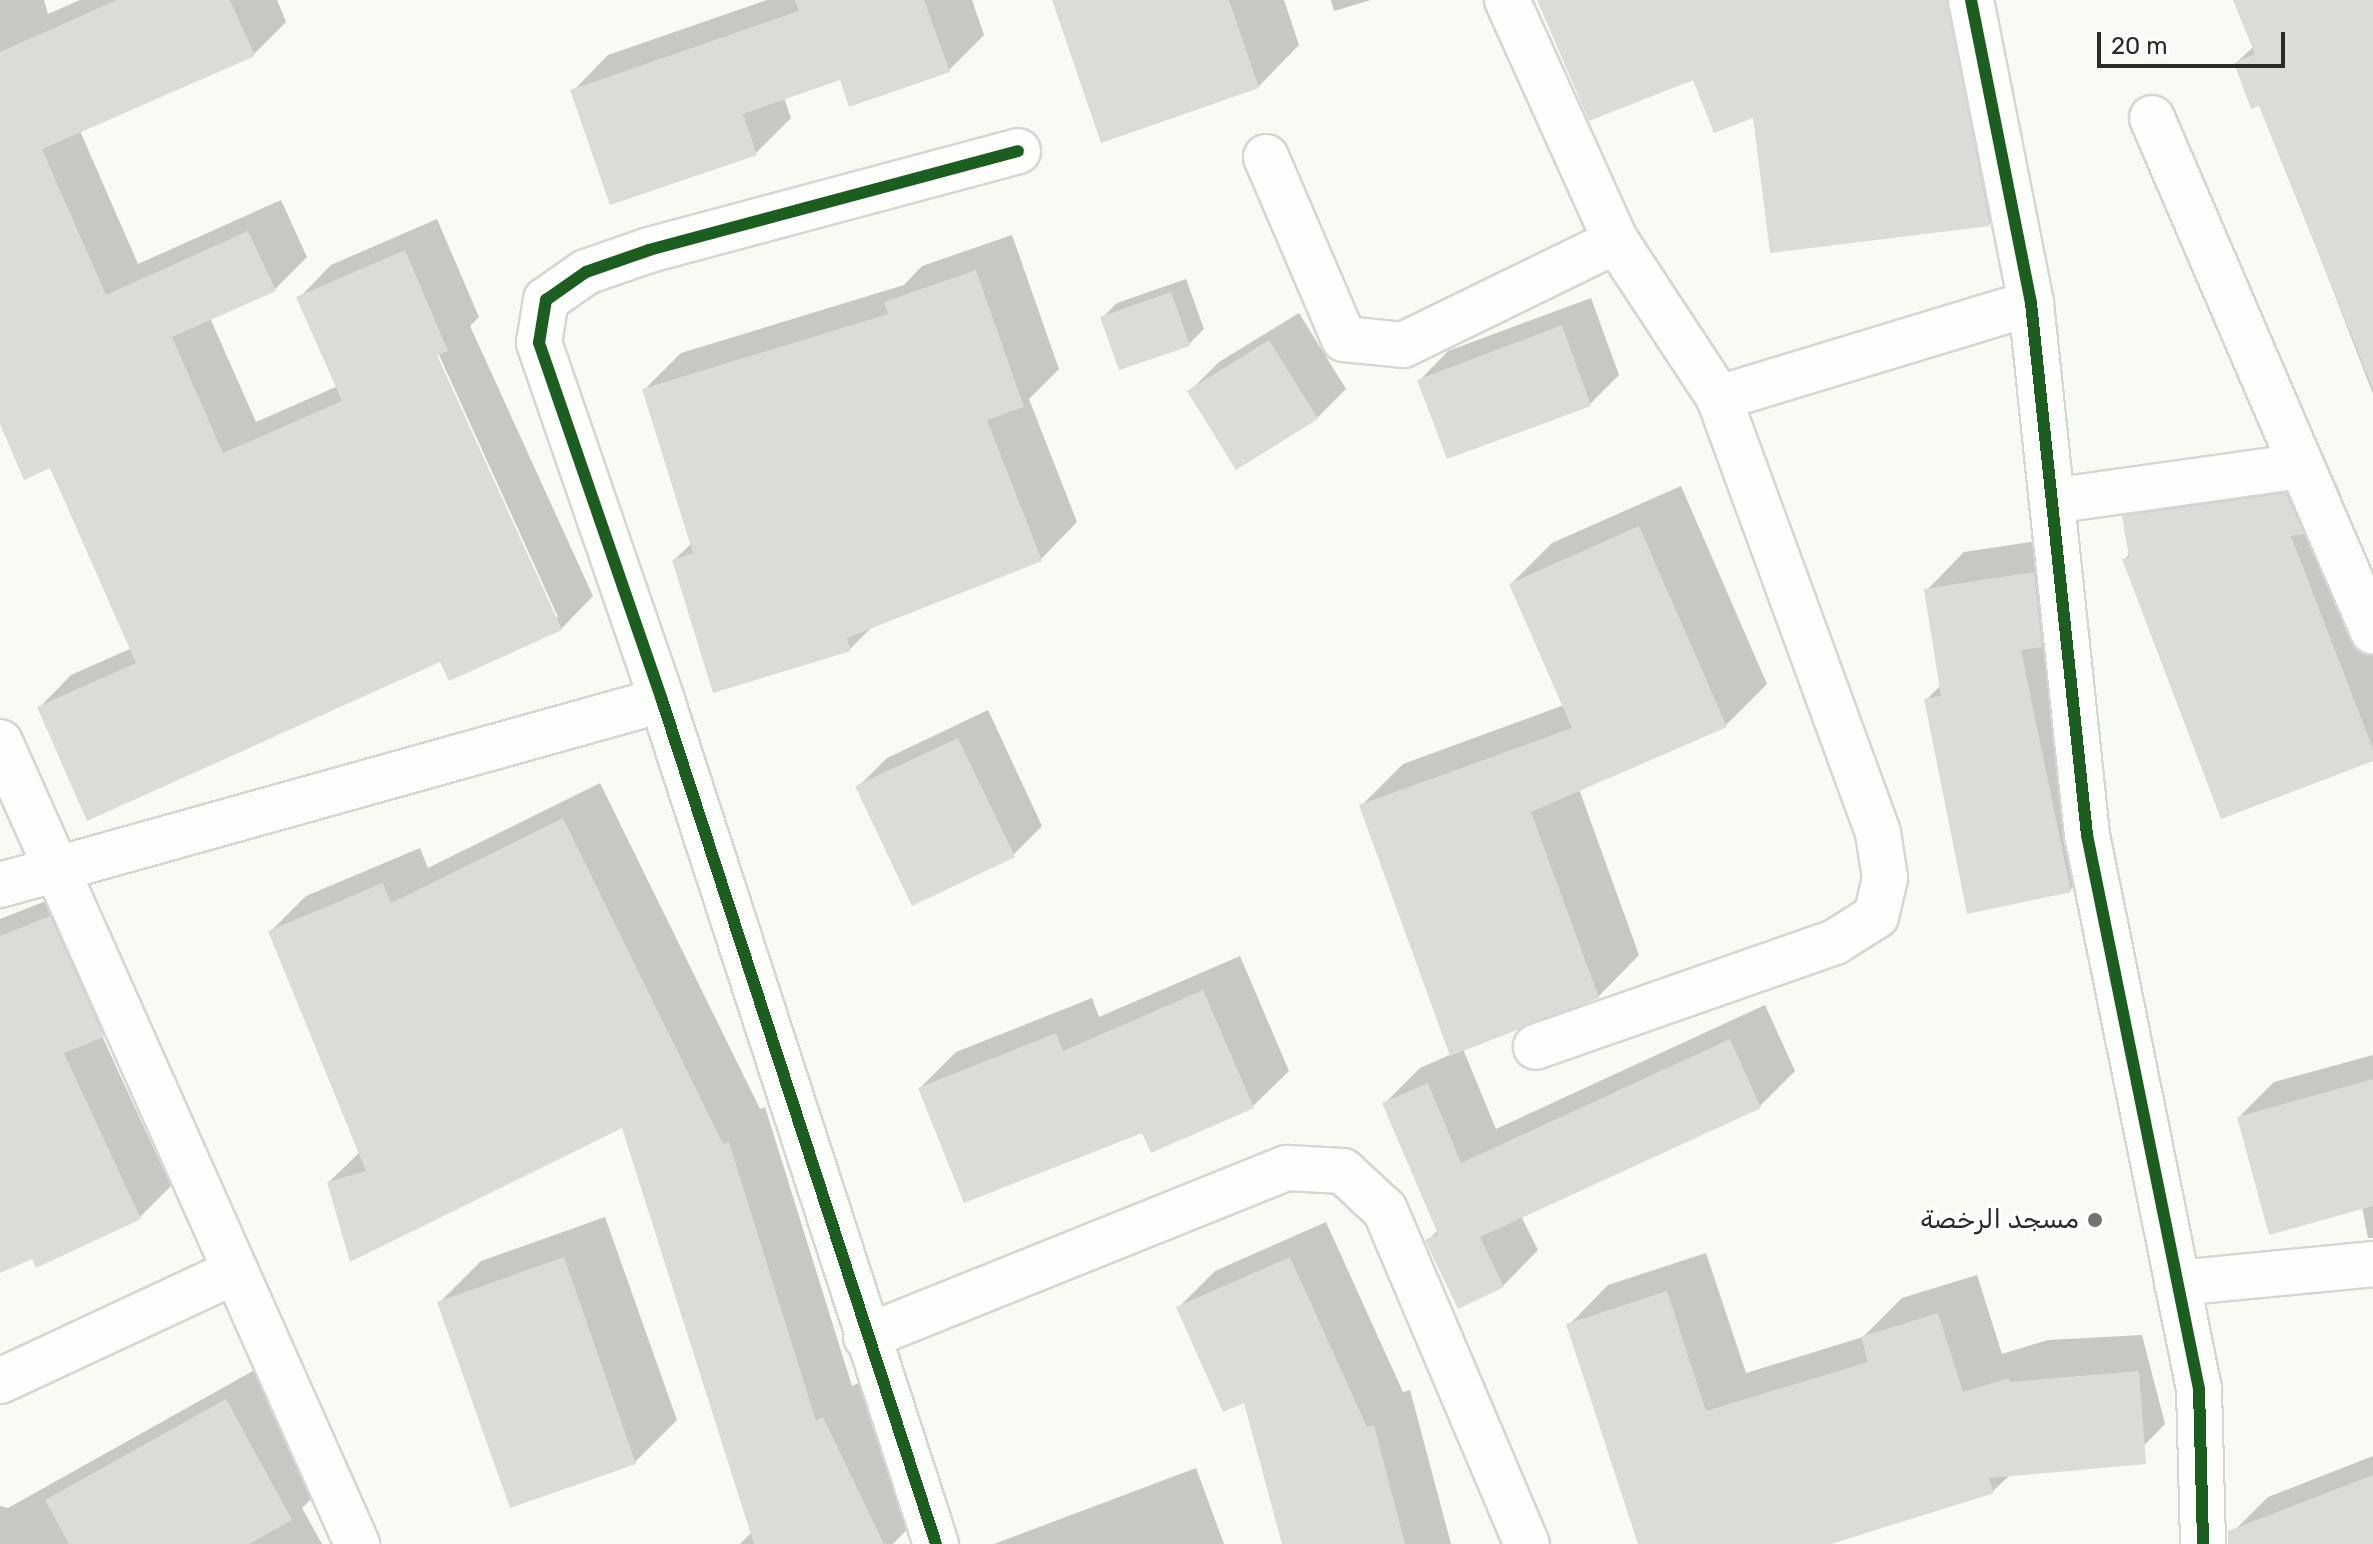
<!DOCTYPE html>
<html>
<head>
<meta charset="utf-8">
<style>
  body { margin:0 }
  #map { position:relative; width:2373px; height:1544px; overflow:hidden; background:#f7fbf4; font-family:Rubik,"Noto Sans Arabic",sans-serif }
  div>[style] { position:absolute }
  .shadow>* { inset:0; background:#0003 }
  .building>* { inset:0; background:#daddd7 }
  .roads { filter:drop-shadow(2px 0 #d4d7d2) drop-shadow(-2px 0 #d4d7d2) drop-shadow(0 2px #d4d7d2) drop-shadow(0 -2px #d4d7d2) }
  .minor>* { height:44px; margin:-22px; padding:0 22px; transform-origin:22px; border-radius:22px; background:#fefefd }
  .cycleway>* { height:12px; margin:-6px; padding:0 6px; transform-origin:6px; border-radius:6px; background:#1b5e20 }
  .dots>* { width:22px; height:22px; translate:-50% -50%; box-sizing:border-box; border:4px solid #fff; border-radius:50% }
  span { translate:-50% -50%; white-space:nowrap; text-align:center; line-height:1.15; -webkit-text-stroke:8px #fff; paint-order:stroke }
  .poi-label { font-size:26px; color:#282b26 }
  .right { translate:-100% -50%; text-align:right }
  .scale { position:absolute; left:2097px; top:32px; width:188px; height:36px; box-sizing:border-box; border:4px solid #282b26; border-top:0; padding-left:10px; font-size:24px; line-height:28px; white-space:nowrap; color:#282b26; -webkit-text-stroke:6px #fff; paint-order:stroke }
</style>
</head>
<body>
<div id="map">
  <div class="shadow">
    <div style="clip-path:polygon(evenodd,0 0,44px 0,48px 14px,80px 0,277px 0,286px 22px,254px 54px,80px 131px,138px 264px,281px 200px,307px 257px,274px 290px,210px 318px,256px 422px,338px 386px,299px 298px,331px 265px,437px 219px,479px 317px,470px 326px,593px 596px,561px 629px,441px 660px,39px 708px,71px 675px,132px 648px,51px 466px,0 419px,0 0,435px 346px,558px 617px,554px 617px,431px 347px,435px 346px)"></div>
    <div style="clip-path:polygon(767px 0,972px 0,984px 35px,949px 70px,841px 77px,784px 98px,791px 118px,756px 153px,573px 91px,608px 55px)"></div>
    <div style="clip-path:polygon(1054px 0,1284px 0,1299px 45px,1258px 87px)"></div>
    <div style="clip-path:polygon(1331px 0,1371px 0,1334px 11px)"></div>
    <div style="clip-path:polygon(1548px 0,1992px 0,2026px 187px,1989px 224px,1755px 115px)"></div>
    <div style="clip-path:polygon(2235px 0,2373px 0,2373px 394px,2261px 104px,2236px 63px,2254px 46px)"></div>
    <div style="clip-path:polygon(1012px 235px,1059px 369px,1029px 399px,1077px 522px,1041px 559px,873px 626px,850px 649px,674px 560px,692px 543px,645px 389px,681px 353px,904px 285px,922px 266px)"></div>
    <div style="clip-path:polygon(1186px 279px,1204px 329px,1189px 344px,1103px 317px,1117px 303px)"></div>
    <div style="clip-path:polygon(1591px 298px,1619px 375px,1590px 404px,1420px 380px,1448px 351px)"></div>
    <div style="clip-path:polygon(1299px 313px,1346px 389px,1317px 418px,1190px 391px,1219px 362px)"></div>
    <div style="clip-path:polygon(2324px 456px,2341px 494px,2331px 504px,2373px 612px,2373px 759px,2124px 560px,2130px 553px,2124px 517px,2163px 479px)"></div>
    <div style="clip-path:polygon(1681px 486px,1767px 684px,1725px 726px,1579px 789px,1639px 955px,1598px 997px,1463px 1049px,1496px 1129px,1765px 1005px,1795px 1071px,1760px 1106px,1521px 1216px,1538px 1250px,1503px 1286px,1428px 1240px,1438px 1230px,1385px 1103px,1420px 1068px,1452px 1054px,1362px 805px,1403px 764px,1564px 705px,1511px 584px,1552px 543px)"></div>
    <div style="clip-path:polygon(2071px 536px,2107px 853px,2070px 890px,1926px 700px,1941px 685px,1927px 590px,1964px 552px)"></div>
    <div style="clip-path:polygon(988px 710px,1042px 826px,1013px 855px,858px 787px,887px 758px)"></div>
    <div style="clip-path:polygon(600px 783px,760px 1109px,765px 1107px,852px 1386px,860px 1382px,922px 1514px,893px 1544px,740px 1544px,752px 1532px,623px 1125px,329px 1182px,360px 1152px,270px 932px,306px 896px,420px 848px,428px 868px)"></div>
    <div style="clip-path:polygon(82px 887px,134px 1004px,102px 1036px,171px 1186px,140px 1217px,0 1271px,0 919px)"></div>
    <div style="clip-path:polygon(1240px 956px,1289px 1071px,1253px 1106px,1143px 1131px,920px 1088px,956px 1052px,1092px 998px,1099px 1017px)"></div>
    <div style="clip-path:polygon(2373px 1055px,2373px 1238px,2368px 1238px,2362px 1207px,2239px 1117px,2274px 1082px)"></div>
    <div style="clip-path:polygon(605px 1217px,677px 1420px,635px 1462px,440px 1302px,481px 1261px)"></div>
    <div style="clip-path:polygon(1326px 1222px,1403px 1392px,1410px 1390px,1451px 1544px,1284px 1544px,1246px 1400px,1178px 1308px,1215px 1271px)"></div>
    <div style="clip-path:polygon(1706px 1253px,1746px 1373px,1863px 1337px,1902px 1298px,1977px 1275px,2002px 1354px,2048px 1340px,2142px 1335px,2165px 1424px,2126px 1464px,2011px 1474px,1993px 1491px,1825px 1544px,1640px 1544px,1569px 1325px,1608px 1285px)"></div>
    <div style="clip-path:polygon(260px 1367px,325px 1485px,302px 1508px,322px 1544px,0 1544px,0 1506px,8px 1508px)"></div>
    <div style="clip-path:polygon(2373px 1456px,2373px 1544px,2241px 1544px,2236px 1529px,2268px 1497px)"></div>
    <div style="clip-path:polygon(1196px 1468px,1224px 1544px,994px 1544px)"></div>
  </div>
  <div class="building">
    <div style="clip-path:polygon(117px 0,230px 0,255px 56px,42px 149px,106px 295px,248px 231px,276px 291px,172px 337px,223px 453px,342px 401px,296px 297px,405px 250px,448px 351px,437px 355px,562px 630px,449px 681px,440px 662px,87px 821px,37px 707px,136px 663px,50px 468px,24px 480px,0 424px,0 52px)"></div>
    <div style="clip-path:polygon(795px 0,924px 0,950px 72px,849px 107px,840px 80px,743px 114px,757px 155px,610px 205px,570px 90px,799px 11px)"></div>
    <div style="clip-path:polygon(1052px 0,1229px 0,1259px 88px,1101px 143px)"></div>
    <div style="clip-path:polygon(1537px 0,1947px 0,1990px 226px,1770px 253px,1753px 118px,1714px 133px,1693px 80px,1589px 121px)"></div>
    <div style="clip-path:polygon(2233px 0,2373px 0,2373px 389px,2259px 106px,2251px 109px,2234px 63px,2255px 54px)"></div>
    <div style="clip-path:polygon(976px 270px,1024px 407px,987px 420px,1042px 561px,847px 638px,851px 651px,713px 693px,672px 560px,693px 553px,642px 389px,888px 314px,884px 302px)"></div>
    <div style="clip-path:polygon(1171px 292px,1190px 346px,1119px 370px,1100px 317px)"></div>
    <div style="clip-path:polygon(1562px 325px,1591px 406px,1447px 459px,1417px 380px)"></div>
    <div style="clip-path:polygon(1269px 340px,1318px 419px,1236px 470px,1187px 391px)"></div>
    <div style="clip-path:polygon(2286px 493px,2304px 534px,2291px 536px,2373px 749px,2373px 761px,2221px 819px,2122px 559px,2129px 558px,2122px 516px)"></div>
    <div style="clip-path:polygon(1639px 526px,1727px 727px,1531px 812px,1599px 998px,1450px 1056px,1359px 805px,1572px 728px,1509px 584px)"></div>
    <div style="clip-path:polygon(2034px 572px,2042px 647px,2021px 650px,2071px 892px,1967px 914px,1924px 699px,1941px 696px,1924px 589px)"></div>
    <div style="clip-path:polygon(958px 738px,1015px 857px,912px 906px,855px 786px)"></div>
    <div style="clip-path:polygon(563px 818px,723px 1144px,729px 1142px,816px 1421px,823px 1417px,884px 1544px,754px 1544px,622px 1128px,350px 1262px,327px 1182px,366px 1171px,268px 931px,383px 883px,391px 903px)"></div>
    <div style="clip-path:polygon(50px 916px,104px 1037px,64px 1053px,141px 1219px,36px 1268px,32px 1259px,0 1273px,0 936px)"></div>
    <div style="clip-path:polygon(1203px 990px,1254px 1108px,1151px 1153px,1142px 1133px,964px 1203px,918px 1088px,1056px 1033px,1063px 1051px)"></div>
    <div style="clip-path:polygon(1730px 1039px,1761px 1108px,1480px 1237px,1504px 1287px,1458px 1309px,1425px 1240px,1438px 1234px,1382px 1103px,1428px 1083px,1461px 1163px)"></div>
    <div style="clip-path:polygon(2373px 1079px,2373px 1206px,2269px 1235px,2237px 1117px)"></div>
    <div style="clip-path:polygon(564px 1257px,636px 1464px,510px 1508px,437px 1302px)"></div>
    <div style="clip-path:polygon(1290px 1257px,1367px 1427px,1374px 1425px,1405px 1544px,1282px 1544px,1244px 1403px,1223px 1412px,1176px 1307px)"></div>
    <div style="clip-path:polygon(1667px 1291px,1706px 1411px,1868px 1362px,1861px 1337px,1938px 1313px,1963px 1392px,2009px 1378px,2010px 1382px,2139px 1371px,2146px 1464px,1989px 1478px,1994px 1493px,1831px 1544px,1638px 1544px,1566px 1324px)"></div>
    <div style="clip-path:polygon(226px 1399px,292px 1520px,249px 1544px,69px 1544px,45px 1500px)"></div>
    <div style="clip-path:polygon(2373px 1475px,2373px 1544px,2228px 1544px,2228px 1531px)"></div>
  </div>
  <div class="roads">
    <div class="minor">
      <div style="left:1507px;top:0;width:265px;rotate:65.7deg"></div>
      <div style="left:1616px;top:241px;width:188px;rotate:56.7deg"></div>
      <div style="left:1719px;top:398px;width:463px;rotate:69.9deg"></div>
      <div style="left:1878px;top:833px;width:46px;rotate:81.2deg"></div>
      <div style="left:1885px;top:878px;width:39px;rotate:103deg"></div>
      <div style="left:1876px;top:916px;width:49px;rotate:147.6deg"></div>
      <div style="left:1835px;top:942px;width:317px;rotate:160.7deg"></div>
      <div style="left:1971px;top:0;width:309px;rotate:78.8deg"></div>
      <div style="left:2031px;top:303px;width:535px;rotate:83.99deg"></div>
      <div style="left:2087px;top:835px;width:565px;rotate:78.57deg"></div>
      <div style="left:2199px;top:1389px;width:155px;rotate:88.5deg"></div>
      <div style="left:2152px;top:118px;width:559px;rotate:66.73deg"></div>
      <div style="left:1266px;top:157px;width:198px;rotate:66.8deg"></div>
      <div style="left:1344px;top:339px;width:59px;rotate:5.8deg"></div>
      <div style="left:1403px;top:345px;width:237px;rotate:-26deg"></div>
      <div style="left:1719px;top:398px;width:326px;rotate:-16.9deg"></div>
      <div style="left:2052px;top:501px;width:251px;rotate:-8deg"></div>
      <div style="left:0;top:742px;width:878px;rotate:66deg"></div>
      <div style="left:0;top:885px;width:687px;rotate:-15.61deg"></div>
      <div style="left:2177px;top:1283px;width:197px;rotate:-5.5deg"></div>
      <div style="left:866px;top:1337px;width:454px;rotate:-21.9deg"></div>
      <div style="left:1287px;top:1168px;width:56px;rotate:3.1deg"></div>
      <div style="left:1343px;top:1171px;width:57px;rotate:42.9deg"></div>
      <div style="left:1385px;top:1210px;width:363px;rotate:67deg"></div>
      <div style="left:0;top:1381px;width:260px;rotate:-25deg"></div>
      <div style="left:936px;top:1544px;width:887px;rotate:-107.99deg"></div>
      <div style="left:662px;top:700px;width:378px;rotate:-109deg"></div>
      <div style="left:539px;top:343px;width:44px;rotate:-80.8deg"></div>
      <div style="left:546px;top:300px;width:49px;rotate:-35deg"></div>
      <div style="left:586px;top:272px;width:67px;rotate:-19.2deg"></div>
      <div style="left:649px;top:250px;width:382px;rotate:-15deg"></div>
    </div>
  </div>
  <div class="cycleway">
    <div style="left:1971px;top:0;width:309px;rotate:78.8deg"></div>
    <div style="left:2031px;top:303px;width:535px;rotate:83.99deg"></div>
    <div style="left:2087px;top:835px;width:565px;rotate:78.57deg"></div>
    <div style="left:2199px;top:1389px;width:155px;rotate:88.5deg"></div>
    <div style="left:936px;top:1544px;width:887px;rotate:-107.99deg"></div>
    <div style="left:662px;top:700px;width:378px;rotate:-109deg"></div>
    <div style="left:539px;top:343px;width:44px;rotate:-80.8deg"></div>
    <div style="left:546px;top:300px;width:49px;rotate:-35deg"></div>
    <div style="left:586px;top:272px;width:67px;rotate:-19.2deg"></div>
    <div style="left:649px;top:250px;width:382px;rotate:-15deg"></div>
  </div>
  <div class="dots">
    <div style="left:2095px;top:1220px;background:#70746e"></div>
  </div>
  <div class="poi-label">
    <span class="right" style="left:2079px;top:1220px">مسجد الرخصة</span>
  </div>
  <div class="scale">20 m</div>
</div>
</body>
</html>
